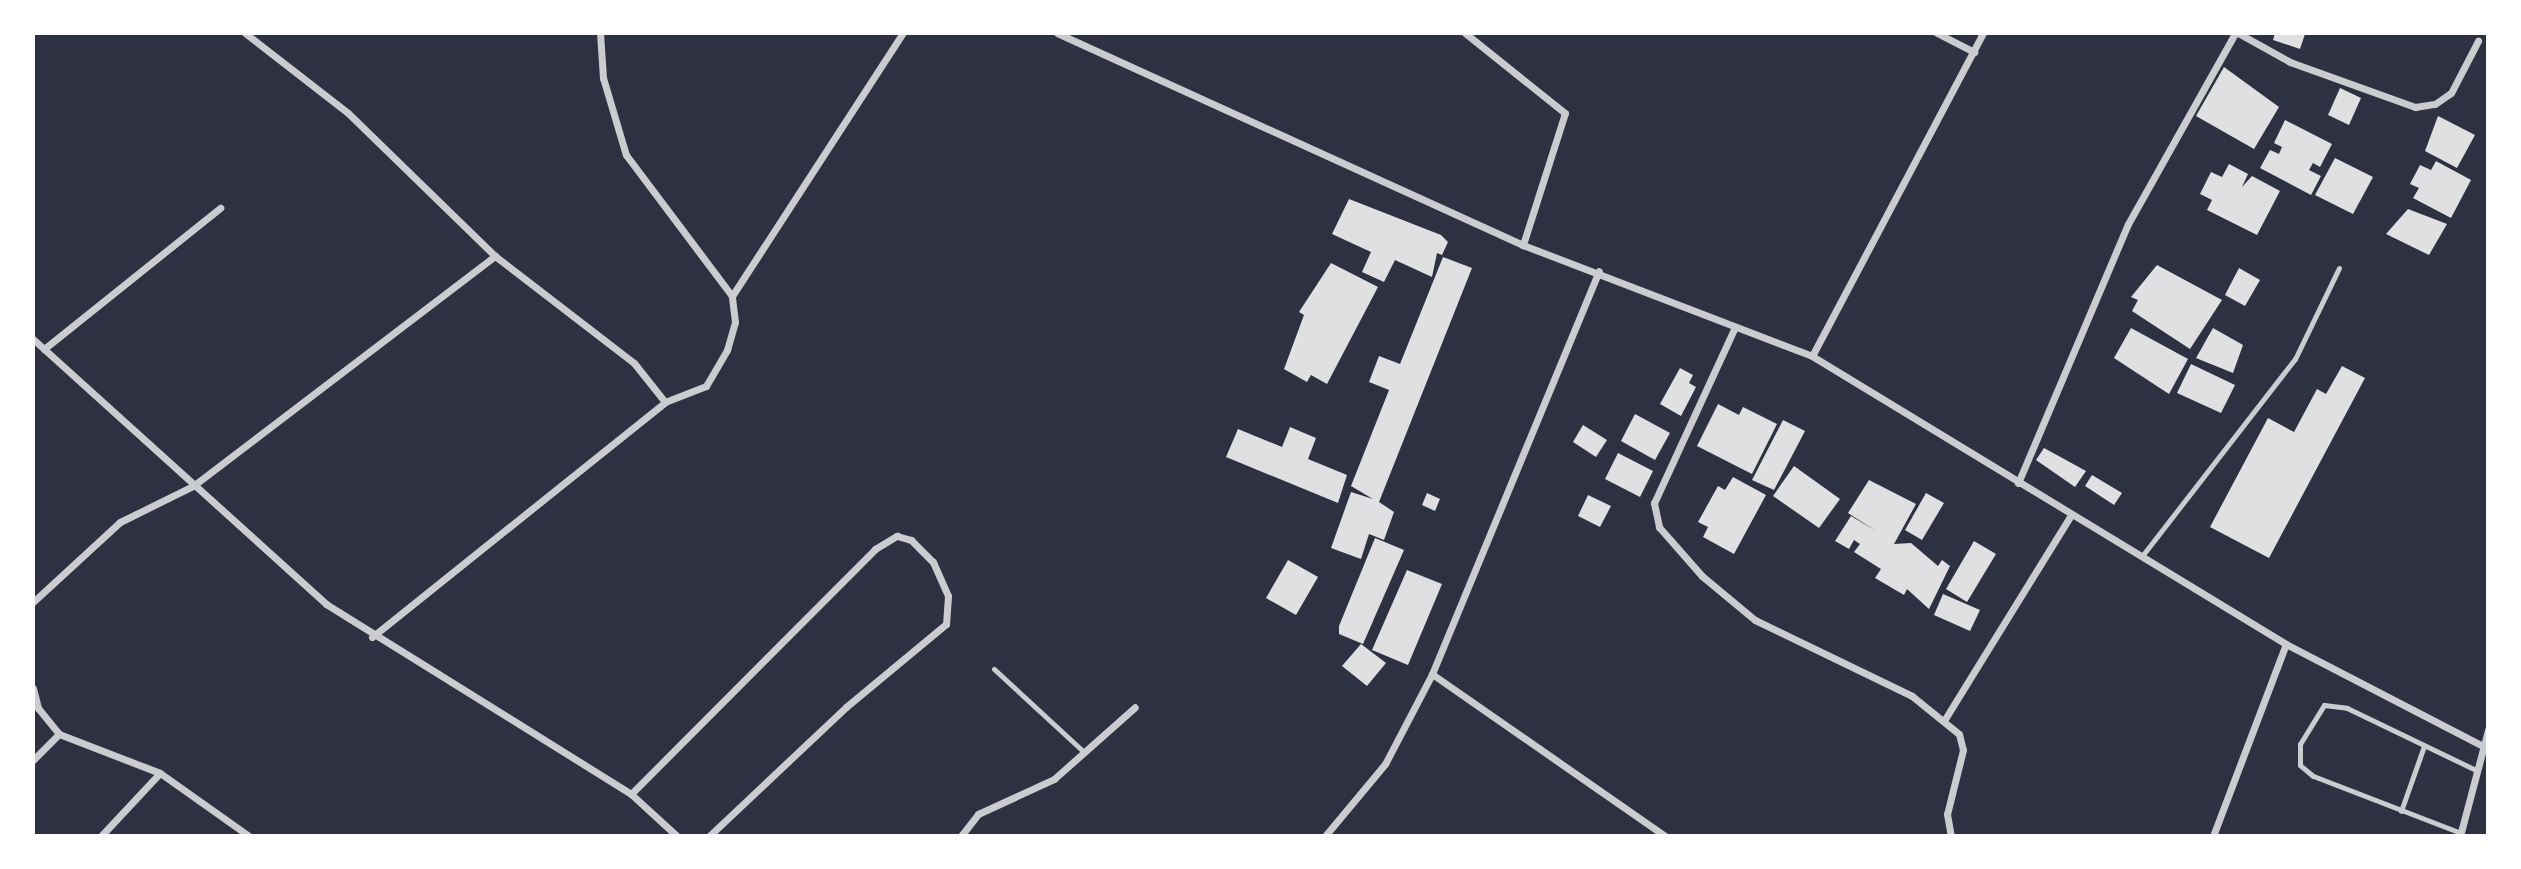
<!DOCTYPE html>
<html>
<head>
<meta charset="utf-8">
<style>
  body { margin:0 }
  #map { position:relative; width:2521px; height:869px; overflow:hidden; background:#2d3142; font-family:"Work Sans",sans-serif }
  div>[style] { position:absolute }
  .building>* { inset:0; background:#e0e0e3 }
  .service>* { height:5px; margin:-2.5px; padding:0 2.5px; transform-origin:2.5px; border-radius:2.5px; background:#caccd0 }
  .minor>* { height:7px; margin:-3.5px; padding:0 3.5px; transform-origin:3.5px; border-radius:3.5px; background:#caccd0 }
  span { translate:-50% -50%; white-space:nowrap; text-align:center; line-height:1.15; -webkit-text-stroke:6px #fff; paint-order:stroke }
  .frame { position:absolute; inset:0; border:35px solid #fff; pointer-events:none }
</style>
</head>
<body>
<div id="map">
  <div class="building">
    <div style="clip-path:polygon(2275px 33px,2303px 33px,2305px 34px,2300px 49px,2273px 40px)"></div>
    <div style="clip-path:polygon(2224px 67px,2279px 107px,2254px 149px,2196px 116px)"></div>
    <div style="clip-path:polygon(2340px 88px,2361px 98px,2349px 125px,2328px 115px)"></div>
    <div style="clip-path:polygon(2438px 116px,2475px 135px,2457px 168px,2425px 151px)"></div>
    <div style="clip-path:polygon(2285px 120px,2332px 144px,2320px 167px,2313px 163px,2309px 170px,2321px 176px,2311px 195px,2260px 168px,2270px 150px,2279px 154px,2282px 147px,2274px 143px)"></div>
    <div style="clip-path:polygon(2335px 158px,2373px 177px,2353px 214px,2315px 195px)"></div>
    <div style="clip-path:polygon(2436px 161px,2471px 180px,2451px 218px,2413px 198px,2419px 188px,2410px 184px,2420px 165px,2431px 170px)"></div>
    <div style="clip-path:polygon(2229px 164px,2248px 174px,2242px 187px,2252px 176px,2280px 191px,2257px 235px,2207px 210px,2212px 200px,2200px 194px,2211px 172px,2222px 177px)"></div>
    <div style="clip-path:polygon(1349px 199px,1441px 235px,1448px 242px,1442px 255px,1437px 253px,1432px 277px,1395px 260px,1384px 282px,1362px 272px,1371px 252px,1332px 234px)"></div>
    <div style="clip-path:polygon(2408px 209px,2447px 224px,2429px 255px,2386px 234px)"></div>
    <div style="clip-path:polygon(1443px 257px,1472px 268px,1379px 502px,1394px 512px,1384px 540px,1369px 534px,1361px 559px,1331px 548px,1351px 492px,1373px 499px,1351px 486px,1389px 390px,1369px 382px,1379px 356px,1400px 364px)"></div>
    <div style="clip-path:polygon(1331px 263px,1378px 287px,1327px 384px,1311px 375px,1307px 382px,1284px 369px,1304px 315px,1299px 312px)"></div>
    <div style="clip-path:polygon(2157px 265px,2222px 300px,2190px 349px,2132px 311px,2138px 300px,2131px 297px)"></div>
    <div style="clip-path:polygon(2239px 268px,2260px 280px,2245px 306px,2225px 295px)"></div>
    <div style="clip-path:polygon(2131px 328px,2188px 359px,2169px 394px,2114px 358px)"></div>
    <div style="clip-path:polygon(2213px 328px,2243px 345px,2233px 373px,2196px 358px)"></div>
    <div style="clip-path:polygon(2191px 364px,2235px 385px,2221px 413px,2177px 393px)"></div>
    <div style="clip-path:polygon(2342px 366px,2365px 378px,2269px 558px,2210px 527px,2268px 418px,2294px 432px,2317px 389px,2326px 394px)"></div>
    <div style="clip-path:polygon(1680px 368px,1693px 375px,1689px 383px,1696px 387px,1681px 416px,1660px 404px)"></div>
    <div style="clip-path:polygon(1718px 404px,1739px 415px,1743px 407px,1777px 424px,1752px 474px,1697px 446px)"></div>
    <div style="clip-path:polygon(1635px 414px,1670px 433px,1655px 460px,1621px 441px)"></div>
    <div style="clip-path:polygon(1783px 420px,1805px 431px,1774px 490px,1752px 480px)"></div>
    <div style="clip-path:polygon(1583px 425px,1607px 440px,1596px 457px,1573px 442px)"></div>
    <div style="clip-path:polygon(1290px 427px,1316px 438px,1308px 459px,1347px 475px,1338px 503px,1226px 457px,1238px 429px,1282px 447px)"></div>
    <div style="clip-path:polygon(2044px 448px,2086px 471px,2075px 487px,2036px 460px)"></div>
    <div style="clip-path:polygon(1618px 453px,1653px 471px,1640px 497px,1605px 479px)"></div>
    <div style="clip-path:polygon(1794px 466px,1840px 499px,1819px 528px,1773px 496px)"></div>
    <div style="clip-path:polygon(2092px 475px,2122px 493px,2114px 505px,2085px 486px)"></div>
    <div style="clip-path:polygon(1733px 477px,1766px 495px,1734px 554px,1703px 537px,1708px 527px,1698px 522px,1718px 486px,1725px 490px)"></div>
    <div style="clip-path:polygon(1869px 480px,1916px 504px,1894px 544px,1911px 543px,1938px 566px,1942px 560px,1950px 566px,1929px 609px,1907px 589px,1904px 595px,1875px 578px,1881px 569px,1854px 552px,1860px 544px,1854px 540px,1849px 549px,1835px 541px,1851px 516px,1876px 531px,1848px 513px)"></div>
    <div style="clip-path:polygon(1427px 493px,1440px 499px,1435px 511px,1422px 505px)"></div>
    <div style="clip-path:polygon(1926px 493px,1944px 503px,1922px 540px,1905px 530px)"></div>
    <div style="clip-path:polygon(1588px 495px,1611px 506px,1600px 527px,1578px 516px)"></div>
    <div style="clip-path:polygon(1375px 538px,1404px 550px,1363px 644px,1339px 634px,1339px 626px)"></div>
    <div style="clip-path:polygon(1974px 541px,1996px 554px,1967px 602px,1946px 589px)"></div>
    <div style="clip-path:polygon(1288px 560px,1318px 577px,1296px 615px,1266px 598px)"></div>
    <div style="clip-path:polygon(1407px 570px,1442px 584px,1408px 665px,1372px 650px)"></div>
    <div style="clip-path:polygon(1943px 594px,1980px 610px,1970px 631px,1934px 615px)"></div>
    <div style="clip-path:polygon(1361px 644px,1386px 663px,1367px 686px,1342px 666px)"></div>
  </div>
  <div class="service">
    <div style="left:2142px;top:556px;width:249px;rotate:-52.2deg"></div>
    <div style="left:2295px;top:359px;width:101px;rotate:-64.2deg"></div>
    <div style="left:994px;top:669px;width:122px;rotate:42.7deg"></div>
    <div style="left:2401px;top:811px;width:69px;rotate:-70.5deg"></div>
    <div style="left:2461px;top:833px;width:159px;rotate:-158.9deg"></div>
    <div style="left:2313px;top:776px;width:17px;rotate:-140deg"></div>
    <div style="left:2300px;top:765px;width:21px;rotate:-90deg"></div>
    <div style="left:2300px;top:744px;width:46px;rotate:-58.4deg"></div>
    <div style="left:2324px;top:705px;width:23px;rotate:7deg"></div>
    <div style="left:2347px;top:708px;width:143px;rotate:25.7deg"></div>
  </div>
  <div class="minor">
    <div style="left:245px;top:33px;width:130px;rotate:37.8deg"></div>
    <div style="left:348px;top:113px;width:205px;rotate:44.2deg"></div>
    <div style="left:495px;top:256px;width:175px;rotate:37.6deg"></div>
    <div style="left:634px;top:363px;width:50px;rotate:51.5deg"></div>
    <div style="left:1057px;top:33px;width:512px;rotate:24.46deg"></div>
    <div style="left:1523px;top:245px;width:310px;rotate:21deg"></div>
    <div style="left:1812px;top:356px;width:555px;rotate:31.28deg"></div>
    <div style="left:2286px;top:644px;width:222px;rotate:27.4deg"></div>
    <div style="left:1465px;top:33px;width:128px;rotate:38.7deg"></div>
    <div style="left:1565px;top:113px;width:139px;rotate:107.7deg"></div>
    <div style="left:1937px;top:33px;width:42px;rotate:27.2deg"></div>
    <div style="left:2238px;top:33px;width:60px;rotate:29.1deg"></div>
    <div style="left:2290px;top:62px;width:133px;rotate:19.8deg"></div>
    <div style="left:2415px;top:107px;width:20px;rotate:-9deg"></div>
    <div style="left:2435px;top:104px;width:19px;rotate:-35deg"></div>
    <div style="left:2451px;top:93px;width:59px;rotate:-62.6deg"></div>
    <div style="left:732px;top:296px;width:314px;rotate:-57deg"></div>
    <div style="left:1735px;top:327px;width:194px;rotate:114.7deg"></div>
    <div style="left:1654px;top:503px;width:25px;rotate:78deg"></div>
    <div style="left:1659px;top:527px;width:65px;rotate:48.7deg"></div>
    <div style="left:1702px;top:576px;width:69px;rotate:39.7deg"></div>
    <div style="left:1755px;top:620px;width:174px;rotate:25.8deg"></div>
    <div style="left:1912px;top:696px;width:60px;rotate:39deg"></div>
    <div style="left:1959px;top:734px;width:16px;rotate:76deg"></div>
    <div style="left:1963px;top:750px;width:66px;rotate:104deg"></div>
    <div style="left:1947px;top:814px;width:22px;rotate:80deg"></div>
    <div style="left:33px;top:339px;width:395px;rotate:42.1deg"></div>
    <div style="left:326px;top:604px;width:359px;rotate:31.9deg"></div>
    <div style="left:631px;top:794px;width:62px;rotate:42.4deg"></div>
    <div style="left:44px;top:349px;width:226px;rotate:-38.7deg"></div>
    <div style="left:1812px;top:356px;width:365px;rotate:-62.1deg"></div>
    <div style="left:2018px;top:483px;width:281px;rotate:-67deg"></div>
    <div style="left:2128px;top:224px;width:219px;rotate:-60.7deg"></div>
    <div style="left:33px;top:602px;width:118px;rotate:-42.6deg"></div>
    <div style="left:120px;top:522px;width:81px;rotate:-26.3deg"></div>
    <div style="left:193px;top:486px;width:380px;rotate:-37.3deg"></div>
    <div style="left:372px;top:637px;width:376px;rotate:-38.7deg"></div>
    <div style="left:665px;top:402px;width:44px;rotate:-21.3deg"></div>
    <div style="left:706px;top:386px;width:42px;rotate:-59.7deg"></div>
    <div style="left:727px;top:350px;width:29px;rotate:-74deg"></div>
    <div style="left:735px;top:322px;width:26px;rotate:-97deg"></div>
    <div style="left:732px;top:296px;width:176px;rotate:-126.9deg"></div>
    <div style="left:626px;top:155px;width:80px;rotate:-106.6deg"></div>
    <div style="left:603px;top:78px;width:45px;rotate:-93.8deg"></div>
    <div style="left:1432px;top:674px;width:284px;rotate:34.8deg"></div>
    <div style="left:33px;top:688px;width:21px;rotate:76deg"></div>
    <div style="left:38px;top:708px;width:33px;rotate:51deg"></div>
    <div style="left:59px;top:734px;width:108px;rotate:21.1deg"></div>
    <div style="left:160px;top:773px;width:109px;rotate:35.3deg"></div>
    <div style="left:1945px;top:719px;width:240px;rotate:-58.3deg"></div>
    <div style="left:33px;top:760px;width:37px;rotate:-45deg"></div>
    <div style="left:631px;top:794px;width:346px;rotate:-45.1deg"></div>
    <div style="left:875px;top:549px;width:26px;rotate:-31deg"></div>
    <div style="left:897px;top:536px;width:15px;rotate:16deg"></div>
    <div style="left:911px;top:540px;width:31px;rotate:45deg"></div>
    <div style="left:933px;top:562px;width:37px;rotate:66deg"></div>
    <div style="left:948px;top:596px;width:28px;rotate:94deg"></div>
    <div style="left:946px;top:624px;width:130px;rotate:140.3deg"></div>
    <div style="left:846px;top:707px;width:188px;rotate:136.7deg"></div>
    <div style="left:101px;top:836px;width:86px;rotate:-46.9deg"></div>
    <div style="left:961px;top:836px;width:28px;rotate:-52deg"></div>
    <div style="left:978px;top:814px;width:84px;rotate:-24.7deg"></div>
    <div style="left:1054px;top:779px;width:108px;rotate:-41.6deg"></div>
    <div style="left:1325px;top:836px;width:94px;rotate:-50.2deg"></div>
    <div style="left:1385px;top:764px;width:102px;rotate:-62.4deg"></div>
    <div style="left:1432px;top:674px;width:436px;rotate:-67.5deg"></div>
    <div style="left:2213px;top:836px;width:205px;rotate:-69.2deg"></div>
    <div style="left:2460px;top:836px;width:110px;rotate:-75.2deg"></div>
  </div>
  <div class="frame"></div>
</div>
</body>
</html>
